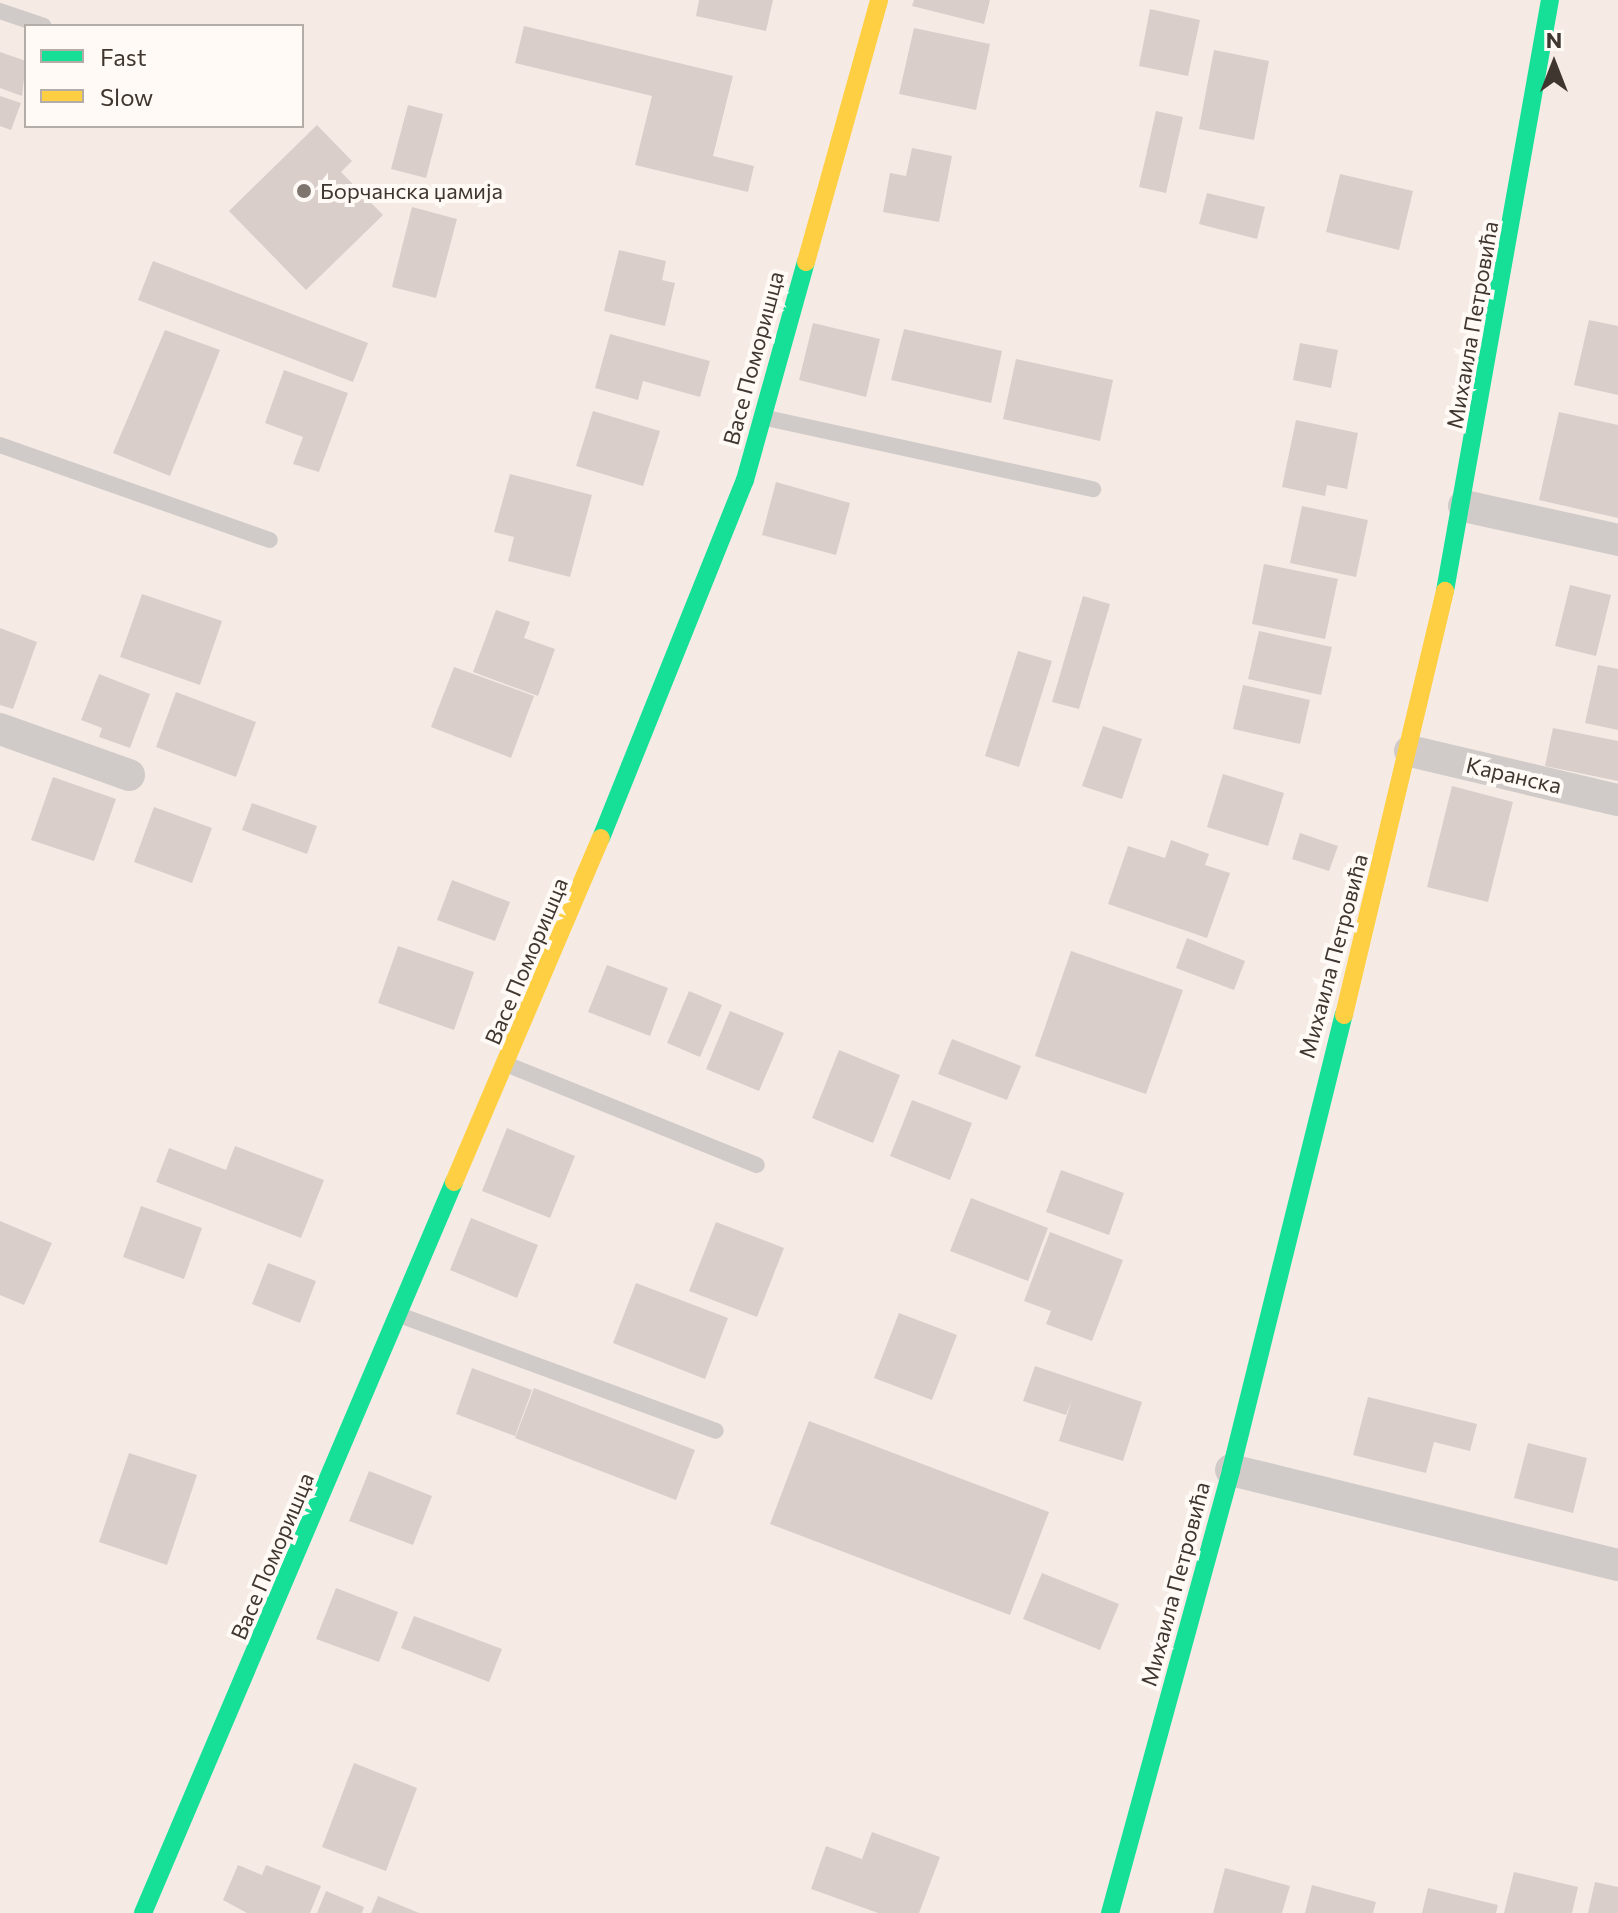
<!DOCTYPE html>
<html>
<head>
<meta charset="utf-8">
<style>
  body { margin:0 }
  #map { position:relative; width:1618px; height:1913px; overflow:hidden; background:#f5ebe4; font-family:Commissioner,sans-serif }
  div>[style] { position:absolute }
  .building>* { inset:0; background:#daceca }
  .lane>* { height:16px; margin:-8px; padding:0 8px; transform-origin:8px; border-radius:8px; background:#d0cbc9 }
  .street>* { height:32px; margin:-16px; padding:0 16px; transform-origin:16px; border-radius:16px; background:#d0cbc9 }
  .fast>* { height:18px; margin:-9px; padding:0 9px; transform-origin:9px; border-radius:9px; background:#16e098 }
  .slow>* { height:18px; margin:-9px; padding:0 9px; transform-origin:9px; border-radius:9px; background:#ffcf43 }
  .dots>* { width:22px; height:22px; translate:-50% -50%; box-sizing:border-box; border:4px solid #fffaf6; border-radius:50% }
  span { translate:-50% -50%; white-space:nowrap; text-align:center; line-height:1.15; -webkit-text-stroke:8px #fffaf6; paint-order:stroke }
  .poi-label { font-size:22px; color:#403630 }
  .left { translate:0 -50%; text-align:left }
  .street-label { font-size:22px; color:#403630 }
  .legend { position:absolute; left:24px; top:24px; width:280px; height:104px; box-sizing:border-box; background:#fffaf6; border:2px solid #b3aca7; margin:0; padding:10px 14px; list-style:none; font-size:24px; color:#403630 }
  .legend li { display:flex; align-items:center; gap:16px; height:40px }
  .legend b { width:40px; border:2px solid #b3aca7 }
  .north { position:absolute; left:1514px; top:24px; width:80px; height:80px; -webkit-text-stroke:6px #fffaf6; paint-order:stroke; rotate:0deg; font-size:22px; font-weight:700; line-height:32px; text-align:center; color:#403630 }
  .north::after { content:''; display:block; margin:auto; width:28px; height:36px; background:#403630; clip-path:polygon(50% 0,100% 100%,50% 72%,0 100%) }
</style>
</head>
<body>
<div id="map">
  <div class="building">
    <div style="clip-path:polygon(699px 0,773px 0,766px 31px,696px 16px)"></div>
    <div style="clip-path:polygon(914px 0,990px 0,984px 24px,912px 6px)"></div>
    <div style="clip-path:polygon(1150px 9px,1200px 20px,1188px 76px,1139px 66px)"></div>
    <div style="clip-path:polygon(524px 26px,733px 76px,713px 156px,754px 166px,748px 192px,635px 165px,652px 96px,515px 63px)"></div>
    <div style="clip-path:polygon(914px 28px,990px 44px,976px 110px,899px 94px)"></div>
    <div style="clip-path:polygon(1214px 50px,1269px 61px,1254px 140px,1199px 129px)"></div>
    <div style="clip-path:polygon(0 52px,26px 61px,22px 96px,0 88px)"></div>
    <div style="clip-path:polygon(0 96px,21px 103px,11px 130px,0 126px)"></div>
    <div style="clip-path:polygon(408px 105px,443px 114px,426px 178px,391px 169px)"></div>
    <div style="clip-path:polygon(1156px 111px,1183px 117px,1166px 193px,1139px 187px)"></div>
    <div style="clip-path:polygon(317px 125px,352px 161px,341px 172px,383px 215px,306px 290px,229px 211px)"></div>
    <div style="clip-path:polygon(912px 148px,952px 156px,939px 222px,883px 212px,890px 173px,906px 176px)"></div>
    <div style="clip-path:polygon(1340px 174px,1413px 191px,1399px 250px,1326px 232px)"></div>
    <div style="clip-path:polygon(1207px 193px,1265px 207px,1257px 239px,1199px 224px)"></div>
    <div style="clip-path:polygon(412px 207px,457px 219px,436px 298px,392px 287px)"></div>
    <div style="clip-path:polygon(619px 250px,666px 261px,662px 280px,675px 283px,665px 326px,604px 311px)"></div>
    <div style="clip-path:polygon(153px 261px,368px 343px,353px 382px,138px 300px)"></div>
    <div style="clip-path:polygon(1589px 320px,1618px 326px,1618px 395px,1574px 385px)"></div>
    <div style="clip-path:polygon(813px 323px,880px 339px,866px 397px,799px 380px)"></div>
    <div style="clip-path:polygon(904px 329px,1002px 351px,991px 403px,891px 380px)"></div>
    <div style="clip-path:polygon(165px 330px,220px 350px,170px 476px,113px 453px)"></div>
    <div style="clip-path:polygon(610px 334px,710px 361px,700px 397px,643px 381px,638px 400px,595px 388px)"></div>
    <div style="clip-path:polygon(1300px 343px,1338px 350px,1331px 388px,1293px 380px)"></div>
    <div style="clip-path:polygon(1016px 359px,1113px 380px,1100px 441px,1003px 419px)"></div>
    <div style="clip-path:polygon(284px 370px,348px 393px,319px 472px,293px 464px,303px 437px,265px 423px)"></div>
    <div style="clip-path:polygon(593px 411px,660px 431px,643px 486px,576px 466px)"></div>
    <div style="clip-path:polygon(1559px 412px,1618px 425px,1618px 518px,1539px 500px)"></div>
    <div style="clip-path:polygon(1296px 420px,1358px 433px,1347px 489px,1327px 485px,1325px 496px,1282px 487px)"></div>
    <div style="clip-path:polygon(510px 474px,592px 495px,570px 577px,508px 561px,514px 537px,494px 532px)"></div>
    <div style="clip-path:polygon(776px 482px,850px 503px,836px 555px,762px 535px)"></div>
    <div style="clip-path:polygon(1302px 506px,1368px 520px,1356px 577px,1290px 563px)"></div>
    <div style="clip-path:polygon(1264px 564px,1338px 579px,1325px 639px,1252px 624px)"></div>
    <div style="clip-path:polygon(1570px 585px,1611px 595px,1596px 656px,1555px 646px)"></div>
    <div style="clip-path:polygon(142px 594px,222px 621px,200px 685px,120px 657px)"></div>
    <div style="clip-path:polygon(1083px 596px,1110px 604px,1079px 709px,1052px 702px)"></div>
    <div style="clip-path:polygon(496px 610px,530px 622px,524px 638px,555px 649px,538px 696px,473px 672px)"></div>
    <div style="clip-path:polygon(0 628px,37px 642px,13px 709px,0 705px)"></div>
    <div style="clip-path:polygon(1259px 631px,1332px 647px,1321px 695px,1248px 679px)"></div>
    <div style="clip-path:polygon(1018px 651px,1052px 661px,1019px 767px,985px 756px)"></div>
    <div style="clip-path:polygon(1598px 665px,1618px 669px,1618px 730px,1585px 723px)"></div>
    <div style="clip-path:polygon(454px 667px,534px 696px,511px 758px,431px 727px)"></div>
    <div style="clip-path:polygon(99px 674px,150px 694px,130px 748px,99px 737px,102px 728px,81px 720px)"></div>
    <div style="clip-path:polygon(1243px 685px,1310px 700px,1300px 744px,1233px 729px)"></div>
    <div style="clip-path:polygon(176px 692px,256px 722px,236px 777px,156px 747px)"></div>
    <div style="clip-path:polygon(1103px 726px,1142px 739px,1122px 799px,1082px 786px)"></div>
    <div style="clip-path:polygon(1553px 728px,1618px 741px,1618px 781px,1545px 766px)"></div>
    <div style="clip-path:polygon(1223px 774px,1284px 793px,1268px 846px,1207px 827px)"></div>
    <div style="clip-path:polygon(53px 777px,116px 799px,94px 861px,31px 840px)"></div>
    <div style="clip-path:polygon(1452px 786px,1513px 802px,1488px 902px,1427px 887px)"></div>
    <div style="clip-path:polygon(252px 803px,317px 826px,307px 854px,242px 830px)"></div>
    <div style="clip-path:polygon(154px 807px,212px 828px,192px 883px,134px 862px)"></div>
    <div style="clip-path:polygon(1300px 833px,1338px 846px,1329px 871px,1292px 859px)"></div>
    <div style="clip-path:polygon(1171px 840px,1209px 854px,1205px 865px,1230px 873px,1207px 938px,1108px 904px,1128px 846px,1165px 858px)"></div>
    <div style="clip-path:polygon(452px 880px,510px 902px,495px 941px,437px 920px)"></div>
    <div style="clip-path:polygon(1187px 938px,1245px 961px,1234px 990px,1176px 968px)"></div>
    <div style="clip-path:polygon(398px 946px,474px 972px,454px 1030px,378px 1003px)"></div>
    <div style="clip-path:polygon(1071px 951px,1183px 990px,1146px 1094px,1035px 1056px)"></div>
    <div style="clip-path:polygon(607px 965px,668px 988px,650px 1036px,588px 1012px)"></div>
    <div style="clip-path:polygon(689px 991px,722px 1005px,700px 1057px,667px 1043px)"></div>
    <div style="clip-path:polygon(730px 1011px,784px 1033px,759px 1091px,706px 1069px)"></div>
    <div style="clip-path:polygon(952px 1039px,1021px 1066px,1007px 1100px,938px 1074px)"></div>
    <div style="clip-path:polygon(839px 1050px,900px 1075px,873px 1143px,812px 1118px)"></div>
    <div style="clip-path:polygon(912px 1100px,972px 1123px,950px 1180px,890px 1156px)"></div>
    <div style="clip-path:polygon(507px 1128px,575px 1156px,550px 1218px,482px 1191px)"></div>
    <div style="clip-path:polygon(235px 1146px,324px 1180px,301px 1238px,156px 1182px,169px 1148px,226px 1170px)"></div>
    <div style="clip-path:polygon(1061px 1170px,1124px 1193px,1109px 1235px,1046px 1212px)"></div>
    <div style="clip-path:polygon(971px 1198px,1048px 1228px,1028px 1281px,950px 1251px)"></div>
    <div style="clip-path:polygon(141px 1206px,202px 1228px,184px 1279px,123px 1257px)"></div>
    <div style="clip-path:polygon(471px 1218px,538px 1245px,517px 1298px,450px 1270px)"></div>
    <div style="clip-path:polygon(0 1221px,52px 1243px,24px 1305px,0 1295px)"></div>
    <div style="clip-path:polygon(716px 1222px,784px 1248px,757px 1317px,689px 1291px)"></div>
    <div style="clip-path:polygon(1050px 1232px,1123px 1260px,1092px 1341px,1046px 1324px,1051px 1311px,1024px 1301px)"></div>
    <div style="clip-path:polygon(268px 1263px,316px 1281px,300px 1323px,252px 1304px)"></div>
    <div style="clip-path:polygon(636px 1283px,728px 1318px,705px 1379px,613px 1343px)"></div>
    <div style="clip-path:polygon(899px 1313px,957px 1335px,932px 1400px,874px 1378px)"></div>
    <div style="clip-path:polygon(1035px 1366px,1142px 1402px,1123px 1461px,1059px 1441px,1072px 1399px,1066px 1415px,1023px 1401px)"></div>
    <div style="clip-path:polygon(472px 1368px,532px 1390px,515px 1436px,456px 1414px)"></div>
    <div style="clip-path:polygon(534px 1388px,695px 1450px,676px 1500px,515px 1438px)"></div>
    <div style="clip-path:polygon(1368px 1397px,1477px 1424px,1470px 1451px,1434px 1442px,1426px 1473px,1353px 1455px)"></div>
    <div style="clip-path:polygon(809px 1421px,1049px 1512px,1010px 1615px,770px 1524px)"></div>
    <div style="clip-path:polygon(1528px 1443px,1587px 1458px,1573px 1513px,1514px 1498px)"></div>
    <div style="clip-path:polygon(129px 1453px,197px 1475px,167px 1565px,99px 1542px)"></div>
    <div style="clip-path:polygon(369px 1471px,432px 1496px,413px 1545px,349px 1521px)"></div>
    <div style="clip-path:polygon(1042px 1573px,1119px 1604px,1100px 1650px,1023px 1619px)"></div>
    <div style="clip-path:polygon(336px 1588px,398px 1612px,379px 1662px,316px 1639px)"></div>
    <div style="clip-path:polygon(414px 1616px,502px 1649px,489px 1682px,401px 1648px)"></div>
    <div style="clip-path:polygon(354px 1763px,417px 1788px,386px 1871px,322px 1847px)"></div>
    <div style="clip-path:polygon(872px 1832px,940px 1857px,919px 1913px,878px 1913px,811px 1889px,826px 1846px,862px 1859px)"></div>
    <div style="clip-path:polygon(238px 1865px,262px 1875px,266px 1865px,321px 1886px,310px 1913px,247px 1913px,223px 1900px)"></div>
    <div style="clip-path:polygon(1225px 1868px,1290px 1886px,1282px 1913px,1213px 1913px)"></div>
    <div style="clip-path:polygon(1514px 1872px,1578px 1887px,1572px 1913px,1504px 1913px)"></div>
    <div style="clip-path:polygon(1595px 1882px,1618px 1887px,1618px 1913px,1588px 1913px)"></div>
    <div style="clip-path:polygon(1312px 1885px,1376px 1902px,1373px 1913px,1305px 1913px)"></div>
    <div style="clip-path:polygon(1428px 1888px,1498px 1905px,1496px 1913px,1422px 1913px)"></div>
    <div style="clip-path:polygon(326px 1891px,364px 1907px,362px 1913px,317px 1913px)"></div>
    <div style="clip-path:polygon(378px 1896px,419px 1913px,371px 1913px)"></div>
  </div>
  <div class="lane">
    <div style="left:0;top:11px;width:46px;rotate:18.8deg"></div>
    <div style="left:762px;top:417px;width:339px;rotate:12.3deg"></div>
    <div style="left:0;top:445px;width:286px;rotate:19.4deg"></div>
    <div style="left:508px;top:1065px;width:268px;rotate:21.9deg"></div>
    <div style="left:402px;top:1316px;width:334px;rotate:20.1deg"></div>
  </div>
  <div class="street">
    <div style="left:1464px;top:506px;width:158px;rotate:12.4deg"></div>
    <div style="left:0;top:729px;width:137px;rotate:19.6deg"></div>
    <div style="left:1410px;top:751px;width:214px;rotate:13.3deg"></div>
    <div style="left:1231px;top:1470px;width:398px;rotate:13.8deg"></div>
  </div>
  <div class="fast">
    <div style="left:1445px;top:591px;width:600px;rotate:-79.93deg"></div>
    <div style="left:601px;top:838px;width:386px;rotate:-68.1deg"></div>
    <div style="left:745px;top:480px;width:226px;rotate:-74.4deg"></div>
    <div style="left:143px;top:1913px;width:794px;rotate:-66.95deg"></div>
    <div style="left:1110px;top:1913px;width:459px;rotate:-74.7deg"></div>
    <div style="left:1231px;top:1470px;width:469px;rotate:-76.1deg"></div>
  </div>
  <div class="slow">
    <div style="left:806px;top:262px;width:272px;rotate:-74.4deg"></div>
    <div style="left:1344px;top:1015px;width:436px;rotate:-76.6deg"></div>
    <div style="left:454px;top:1182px;width:374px;rotate:-66.9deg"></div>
  </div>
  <div class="dots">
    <div style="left:304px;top:191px;background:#7f756f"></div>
  </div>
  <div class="poi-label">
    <span class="left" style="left:320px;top:191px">Борчанска џамија</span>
  </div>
  <div class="street-label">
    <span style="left:1472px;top:325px;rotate:-80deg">Михаила Петровића</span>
    <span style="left:753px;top:358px;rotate:-75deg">Васе Поморишца</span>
    <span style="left:1514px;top:775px;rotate:13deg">Каранска</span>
    <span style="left:1333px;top:956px;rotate:-75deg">Михаила Петровића</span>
    <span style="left:526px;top:961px;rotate:-67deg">Васе Поморишца</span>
    <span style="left:272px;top:1556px;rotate:-67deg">Васе Поморишца</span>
    <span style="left:1175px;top:1584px;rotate:-75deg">Михаила Петровића</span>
  </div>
  <ul class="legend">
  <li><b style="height:10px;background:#16e098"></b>Fast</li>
  <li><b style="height:10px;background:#ffcf43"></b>Slow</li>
  </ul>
  <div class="north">N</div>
</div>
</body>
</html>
